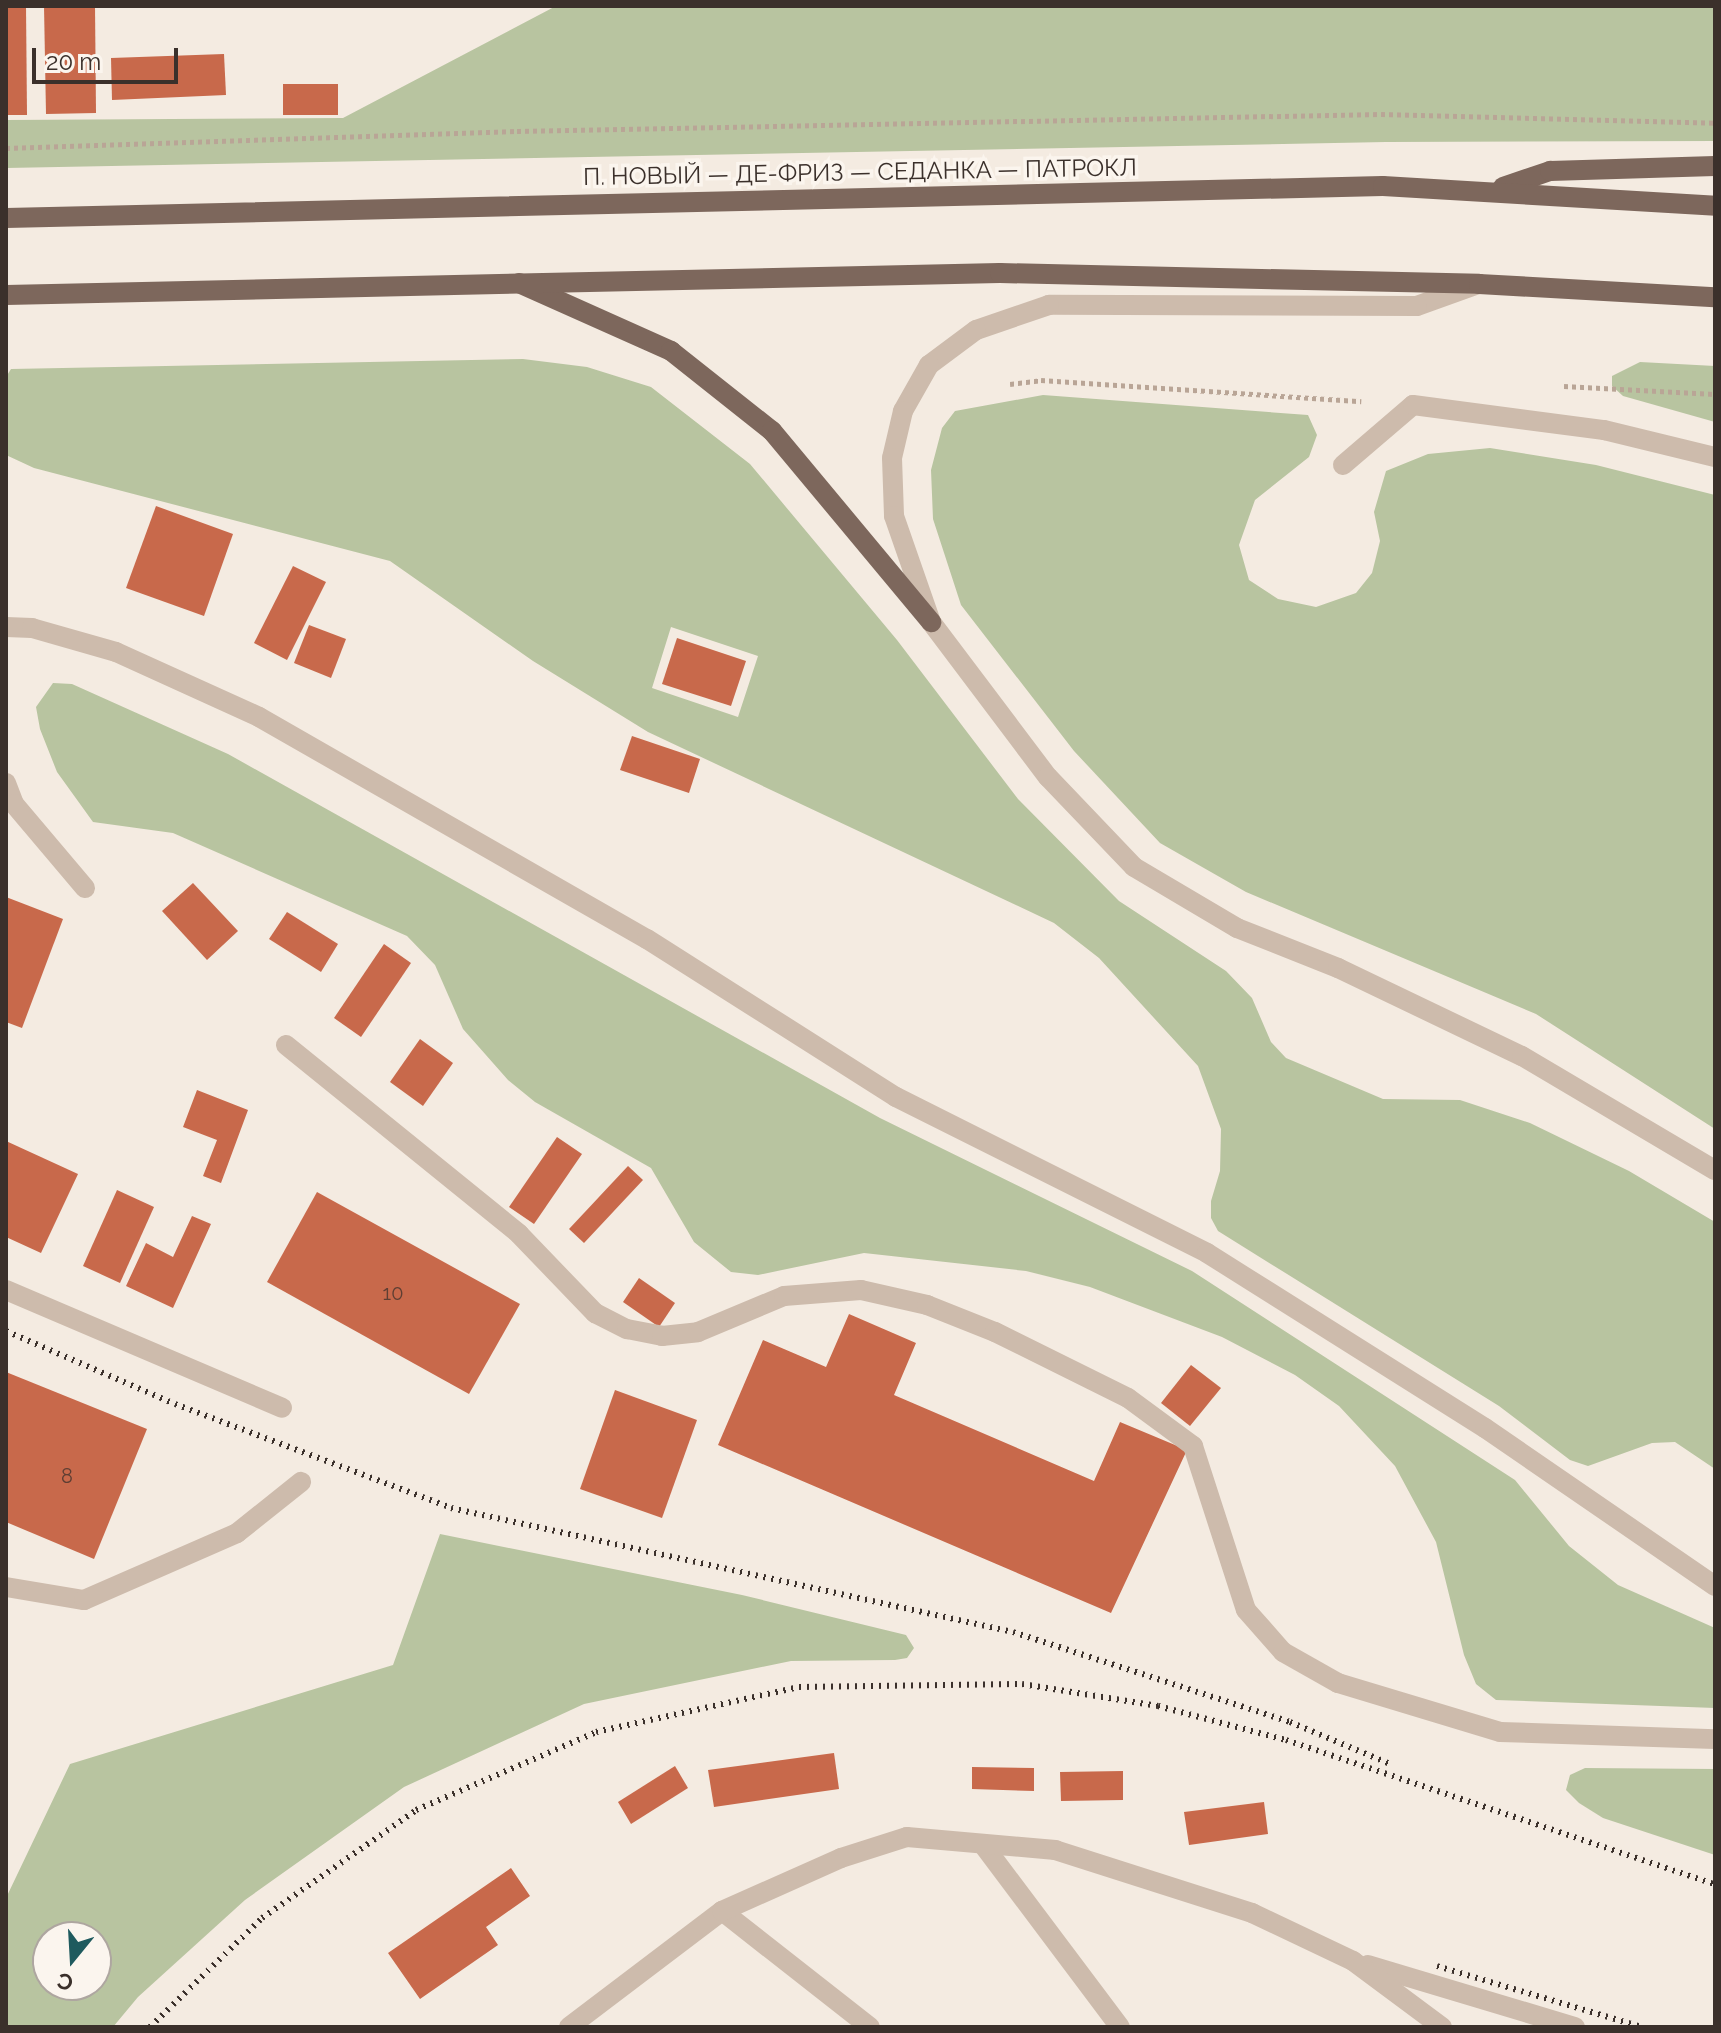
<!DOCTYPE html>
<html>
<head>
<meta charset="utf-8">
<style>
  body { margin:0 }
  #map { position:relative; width:1721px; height:2033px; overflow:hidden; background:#f4ebe1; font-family:Raleway,sans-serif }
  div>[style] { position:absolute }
  .green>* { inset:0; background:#b8c4a0 }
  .building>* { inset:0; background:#c8694b }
  .path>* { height:5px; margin-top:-2.5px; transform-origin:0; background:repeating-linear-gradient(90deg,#b9a596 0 4px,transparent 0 8px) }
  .minor>* { height:20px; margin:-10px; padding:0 10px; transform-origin:10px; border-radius:10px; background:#cdbbac }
  .major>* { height:20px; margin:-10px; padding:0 10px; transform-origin:10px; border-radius:10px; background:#7d675c }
  .rail>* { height:6px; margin-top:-3px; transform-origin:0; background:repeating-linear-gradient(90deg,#3b302b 0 2px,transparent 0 8px) }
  span { translate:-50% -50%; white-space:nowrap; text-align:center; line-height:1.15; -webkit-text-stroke:7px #fbf5ee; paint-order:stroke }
  .number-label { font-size:20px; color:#5e3e33 }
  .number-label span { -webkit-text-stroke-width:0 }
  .street-label { font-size:24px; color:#3b302b }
  .frame { position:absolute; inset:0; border:8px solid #3b302b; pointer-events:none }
  .north { position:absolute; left:32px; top:1921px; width:80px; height:80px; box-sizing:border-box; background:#fbf5ee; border:2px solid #aea6a0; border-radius:50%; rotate:198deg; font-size:22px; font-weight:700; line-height:32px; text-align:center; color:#3b302b }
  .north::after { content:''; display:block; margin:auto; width:28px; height:36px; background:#1f5a5e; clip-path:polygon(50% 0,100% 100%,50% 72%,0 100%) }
  .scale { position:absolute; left:32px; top:48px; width:146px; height:36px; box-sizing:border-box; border:4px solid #3b302b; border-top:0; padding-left:10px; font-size:24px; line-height:28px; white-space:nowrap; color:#3b302b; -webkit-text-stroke:6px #fbf5ee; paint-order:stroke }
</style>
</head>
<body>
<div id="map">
  <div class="green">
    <div style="clip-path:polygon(556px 6px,1715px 6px,1715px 141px,1386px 142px,6px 168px,6px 120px,343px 118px)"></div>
    <div style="clip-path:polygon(evenodd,523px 359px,587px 367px,651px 387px,750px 464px,897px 640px,1018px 799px,1119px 901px,1226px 971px,1252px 998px,1271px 1042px,1286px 1058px,1383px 1099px,1460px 1100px,1530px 1123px,1629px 1171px,1715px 1222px,1715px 1469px,1675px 1442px,1652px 1443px,1588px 1466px,1570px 1460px,1499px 1406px,1218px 1231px,1211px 1218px,1211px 1201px,1220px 1171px,1221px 1129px,1198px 1066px,1099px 958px,1054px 923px,648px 732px,533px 661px,390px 561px,34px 468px,6px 455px,6px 377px,11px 369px,523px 359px,671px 627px,758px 656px,738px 717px,652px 688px,671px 627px)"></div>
    <div style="clip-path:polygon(1640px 362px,1715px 366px,1715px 422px,1623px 396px,1612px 386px,1612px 376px)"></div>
    <div style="clip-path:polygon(1043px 395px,1308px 415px,1317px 435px,1309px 457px,1255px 500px,1239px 545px,1249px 580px,1278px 599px,1316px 607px,1356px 593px,1372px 573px,1380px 541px,1374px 512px,1386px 471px,1428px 454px,1490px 448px,1596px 465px,1715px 495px,1715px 1129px,1536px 1014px,1246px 892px,1160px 843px,1074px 751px,961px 605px,933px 519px,931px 470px,942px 428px,955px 411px)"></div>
    <div style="clip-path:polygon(53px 683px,72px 684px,228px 754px,880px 1118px,1192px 1271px,1515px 1480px,1569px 1546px,1618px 1585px,1715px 1628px,1715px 1708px,1496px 1700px,1476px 1684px,1464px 1655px,1436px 1542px,1395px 1466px,1339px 1406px,1295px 1375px,1222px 1337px,1090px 1287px,1026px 1271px,864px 1253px,758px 1275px,731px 1272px,694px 1242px,651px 1168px,535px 1102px,508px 1080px,463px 1029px,435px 965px,407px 936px,173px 833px,93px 822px,57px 772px,40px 729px,36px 707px)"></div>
    <div style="clip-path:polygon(evenodd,440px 1534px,742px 1595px,906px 1635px,914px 1648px,907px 1658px,895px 1660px,791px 1661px,584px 1704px,404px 1787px,245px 1900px,138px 1997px,113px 2027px,6px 2027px,6px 1898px,70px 1764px,393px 1665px,440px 1534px,96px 1937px,96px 1985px,48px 1985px,48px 1937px,96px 1937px)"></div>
    <div style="clip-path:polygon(1585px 1768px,1715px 1769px,1715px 1855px,1603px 1818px,1579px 1803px,1566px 1790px,1570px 1775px)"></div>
  </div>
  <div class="building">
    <div style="clip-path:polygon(6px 6px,26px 6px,27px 115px,6px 115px)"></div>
    <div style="clip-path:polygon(44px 6px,95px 6px,96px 113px,46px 114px)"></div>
    <div style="clip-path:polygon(224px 54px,226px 95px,112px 100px,111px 58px)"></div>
    <div style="clip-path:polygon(283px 84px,338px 84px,338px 115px,283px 115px)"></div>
    <div style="clip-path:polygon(156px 506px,233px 534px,204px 616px,126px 588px)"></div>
    <div style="clip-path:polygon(293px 566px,326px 582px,287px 660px,254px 643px)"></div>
    <div style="clip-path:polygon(309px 625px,346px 639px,331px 678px,294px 663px)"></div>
    <div style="clip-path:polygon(677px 638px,746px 661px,731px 706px,662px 684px)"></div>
    <div style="clip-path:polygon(632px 736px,700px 759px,689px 793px,620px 770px)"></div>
    <div style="clip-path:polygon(193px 883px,238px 931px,207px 960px,162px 911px)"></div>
    <div style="clip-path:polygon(6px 897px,63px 919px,22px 1028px,6px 1022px)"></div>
    <div style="clip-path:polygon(287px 912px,338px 944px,321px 972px,269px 939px)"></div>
    <div style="clip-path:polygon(384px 944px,411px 963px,361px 1037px,334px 1018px)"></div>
    <div style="clip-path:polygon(420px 1039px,453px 1063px,423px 1106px,390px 1082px)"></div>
    <div style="clip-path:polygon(197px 1090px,248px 1110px,221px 1183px,203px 1176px,217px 1140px,183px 1127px)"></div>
    <div style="clip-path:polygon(557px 1137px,582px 1154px,534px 1224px,509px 1207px)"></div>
    <div style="clip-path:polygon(6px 1141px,78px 1174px,41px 1253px,6px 1237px)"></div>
    <div style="clip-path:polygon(628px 1166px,643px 1180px,584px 1243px,569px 1229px)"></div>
    <div style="clip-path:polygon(117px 1190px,154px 1207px,120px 1283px,83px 1266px)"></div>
    <div style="clip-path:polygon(317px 1192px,520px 1304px,469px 1394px,267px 1282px)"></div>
    <div style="clip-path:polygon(192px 1216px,211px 1224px,173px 1308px,126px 1286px,146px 1243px,173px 1257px)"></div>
    <div style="clip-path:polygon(639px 1278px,675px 1303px,659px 1327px,623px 1302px)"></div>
    <div style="clip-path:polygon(849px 1314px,916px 1343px,894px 1395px,1094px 1481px,1120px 1422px,1187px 1450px,1111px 1613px,718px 1445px,763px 1340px,826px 1367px)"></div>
    <div style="clip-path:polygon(1191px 1365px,1221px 1388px,1190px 1426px,1161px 1403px)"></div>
    <div style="clip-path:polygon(6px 1372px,147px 1429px,94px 1559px,6px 1522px)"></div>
    <div style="clip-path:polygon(615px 1390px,697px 1420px,662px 1518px,580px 1489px)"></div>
    <div style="clip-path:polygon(834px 1753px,839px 1789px,714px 1807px,708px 1770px)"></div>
    <div style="clip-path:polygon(675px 1766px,688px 1788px,631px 1824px,618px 1802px)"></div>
    <div style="clip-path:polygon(972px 1767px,1034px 1768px,1034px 1791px,972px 1789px)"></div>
    <div style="clip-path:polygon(1123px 1771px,1123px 1800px,1061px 1801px,1060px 1772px)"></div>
    <div style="clip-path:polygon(1264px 1802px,1268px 1834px,1189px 1845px,1184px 1812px)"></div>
    <div style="clip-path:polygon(511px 1868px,530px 1896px,486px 1927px,498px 1945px,420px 1999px,388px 1953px)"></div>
  </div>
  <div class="path">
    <div style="left:6px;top:148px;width:511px;rotate:-1.91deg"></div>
    <div style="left:517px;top:131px;width:864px;rotate:-1.13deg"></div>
    <div style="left:1381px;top:114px;width:334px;rotate:1.5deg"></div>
    <div style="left:1010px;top:384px;width:31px;rotate:-7deg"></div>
    <div style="left:1041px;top:380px;width:321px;rotate:3.8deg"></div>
    <div style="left:1564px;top:386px;width:151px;rotate:3deg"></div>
  </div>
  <div class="minor">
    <div style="left:1478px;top:284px;width:65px;rotate:160.2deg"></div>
    <div style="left:1417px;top:306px;width:368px;rotate:-179.8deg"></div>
    <div style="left:1049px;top:305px;width:77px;rotate:161.1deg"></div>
    <div style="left:976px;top:330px;width:59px;rotate:143.3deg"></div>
    <div style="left:929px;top:365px;width:53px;rotate:119.5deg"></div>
    <div style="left:903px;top:411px;width:48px;rotate:103.2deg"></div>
    <div style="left:892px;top:458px;width:58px;rotate:88deg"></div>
    <div style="left:894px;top:516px;width:112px;rotate:70.8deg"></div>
    <div style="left:931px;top:622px;width:194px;rotate:53deg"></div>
    <div style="left:1048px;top:777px;width:124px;rotate:46.3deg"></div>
    <div style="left:1134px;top:867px;width:120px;rotate:30.6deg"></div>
    <div style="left:1237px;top:928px;width:109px;rotate:21.6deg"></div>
    <div style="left:1338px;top:968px;width:204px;rotate:25.6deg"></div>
    <div style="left:1522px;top:1056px;width:224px;rotate:30.6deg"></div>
    <div style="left:1343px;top:465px;width:92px;rotate:-40.6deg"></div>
    <div style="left:1413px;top:405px;width:193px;rotate:7.5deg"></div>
    <div style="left:1604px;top:430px;width:114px;rotate:13.7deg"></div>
    <div style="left:6px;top:627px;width:26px;rotate:2deg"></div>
    <div style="left:32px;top:628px;width:87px;rotate:15.9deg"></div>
    <div style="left:116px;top:652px;width:157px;rotate:24.4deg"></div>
    <div style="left:259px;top:717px;width:447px;rotate:29.8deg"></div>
    <div style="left:647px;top:939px;width:295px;rotate:32.4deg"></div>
    <div style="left:896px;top:1097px;width:348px;rotate:26.6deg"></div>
    <div style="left:1207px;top:1253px;width:328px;rotate:32.2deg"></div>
    <div style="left:1485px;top:1428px;width:279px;rotate:34.5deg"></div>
    <div style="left:6px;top:783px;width:22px;rotate:69deg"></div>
    <div style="left:14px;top:804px;width:110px;rotate:49.8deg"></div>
    <div style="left:286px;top:1045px;width:300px;rotate:39deg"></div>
    <div style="left:519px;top:1234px;width:110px;rotate:46.1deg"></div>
    <div style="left:595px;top:1313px;width:36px;rotate:27deg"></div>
    <div style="left:627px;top:1329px;width:36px;rotate:11deg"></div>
    <div style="left:662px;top:1336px;width:36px;rotate:-6deg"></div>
    <div style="left:698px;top:1332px;width:93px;rotate:-22.7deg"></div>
    <div style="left:784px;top:1296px;width:77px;rotate:-4.5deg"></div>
    <div style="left:861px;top:1290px;width:68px;rotate:12.8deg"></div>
    <div style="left:927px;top:1305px;width:73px;rotate:21.7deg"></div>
    <div style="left:995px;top:1332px;width:148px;rotate:26.4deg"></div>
    <div style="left:1128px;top:1398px;width:81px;rotate:36.4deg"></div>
    <div style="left:1193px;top:1446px;width:172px;rotate:72.1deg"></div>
    <div style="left:1246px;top:1610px;width:56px;rotate:48.6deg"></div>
    <div style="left:1283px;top:1652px;width:63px;rotate:29.4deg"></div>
    <div style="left:1338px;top:1683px;width:169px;rotate:16.8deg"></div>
    <div style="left:1500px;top:1732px;width:215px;rotate:1.9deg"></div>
    <div style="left:6px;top:1290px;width:300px;rotate:23.1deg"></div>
    <div style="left:6px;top:1587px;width:79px;rotate:9.5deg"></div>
    <div style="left:84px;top:1600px;width:167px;rotate:-23.6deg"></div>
    <div style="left:237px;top:1533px;width:82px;rotate:-38.6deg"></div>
    <div style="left:984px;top:1846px;width:226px;rotate:53.1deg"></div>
    <div style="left:722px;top:1911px;width:188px;rotate:38.1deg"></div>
    <div style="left:1368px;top:1965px;width:216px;rotate:16.7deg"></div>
    <div style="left:569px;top:2027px;width:192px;rotate:-37.2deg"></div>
    <div style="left:722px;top:1911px;width:130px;rotate:-24deg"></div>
    <div style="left:841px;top:1858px;width:69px;rotate:-17.7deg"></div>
    <div style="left:907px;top:1837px;width:149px;rotate:5deg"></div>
    <div style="left:1055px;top:1850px;width:207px;rotate:17.7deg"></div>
    <div style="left:1252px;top:1913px;width:112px;rotate:25.4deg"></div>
    <div style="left:1353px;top:1961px;width:111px;rotate:36.6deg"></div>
  </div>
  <div class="major">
    <div style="left:1503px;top:187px;width:50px;rotate:-18.8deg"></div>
    <div style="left:1550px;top:171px;width:165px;rotate:-1.7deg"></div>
    <div style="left:6px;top:218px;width:1377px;rotate:-1.33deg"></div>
    <div style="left:1383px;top:186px;width:333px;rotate:3.4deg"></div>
    <div style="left:519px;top:283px;width:167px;rotate:24.1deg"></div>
    <div style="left:671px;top:351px;width:129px;rotate:38.4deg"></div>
    <div style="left:772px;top:431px;width:249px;rotate:50.2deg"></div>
    <div style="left:6px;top:295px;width:994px;rotate:-1.27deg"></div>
    <div style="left:1000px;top:273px;width:479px;rotate:1.3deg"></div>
    <div style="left:1479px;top:284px;width:236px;rotate:3.2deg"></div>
  </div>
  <div class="rail">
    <div style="left:6px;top:1331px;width:184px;rotate:23.4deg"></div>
    <div style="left:175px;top:1404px;width:295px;rotate:20.6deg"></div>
    <div style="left:451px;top:1508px;width:576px;rotate:12.44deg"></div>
    <div style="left:1013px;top:1632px;width:291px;rotate:18deg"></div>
    <div style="left:1290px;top:1722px;width:108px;rotate:22.8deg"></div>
    <div style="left:1437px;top:1966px;width:214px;rotate:16.6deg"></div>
    <div style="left:150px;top:2027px;width:156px;rotate:-44.2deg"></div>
    <div style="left:262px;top:1918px;width:188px;rotate:-35deg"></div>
    <div style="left:416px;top:1810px;width:196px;rotate:-23.4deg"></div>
    <div style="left:596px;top:1732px;width:208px;rotate:-12.5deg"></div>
    <div style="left:799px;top:1687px;width:223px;rotate:-0.8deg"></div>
    <div style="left:1022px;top:1684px;width:138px;rotate:9.2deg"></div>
    <div style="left:1158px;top:1706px;width:132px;rotate:14.9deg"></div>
    <div style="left:1286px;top:1740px;width:453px;rotate:18.6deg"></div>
  </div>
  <div class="number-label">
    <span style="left:393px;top:1293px">10</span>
    <span style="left:67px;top:1476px">8</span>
  </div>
  <div class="street-label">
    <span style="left:860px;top:172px;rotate:-1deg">П. НОВЫЙ — ДЕ-ФРИЗ — СЕДАНКА — ПАТРОКЛ</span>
  </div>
  <div class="frame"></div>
  <div class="north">С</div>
  <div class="scale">20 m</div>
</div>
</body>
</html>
